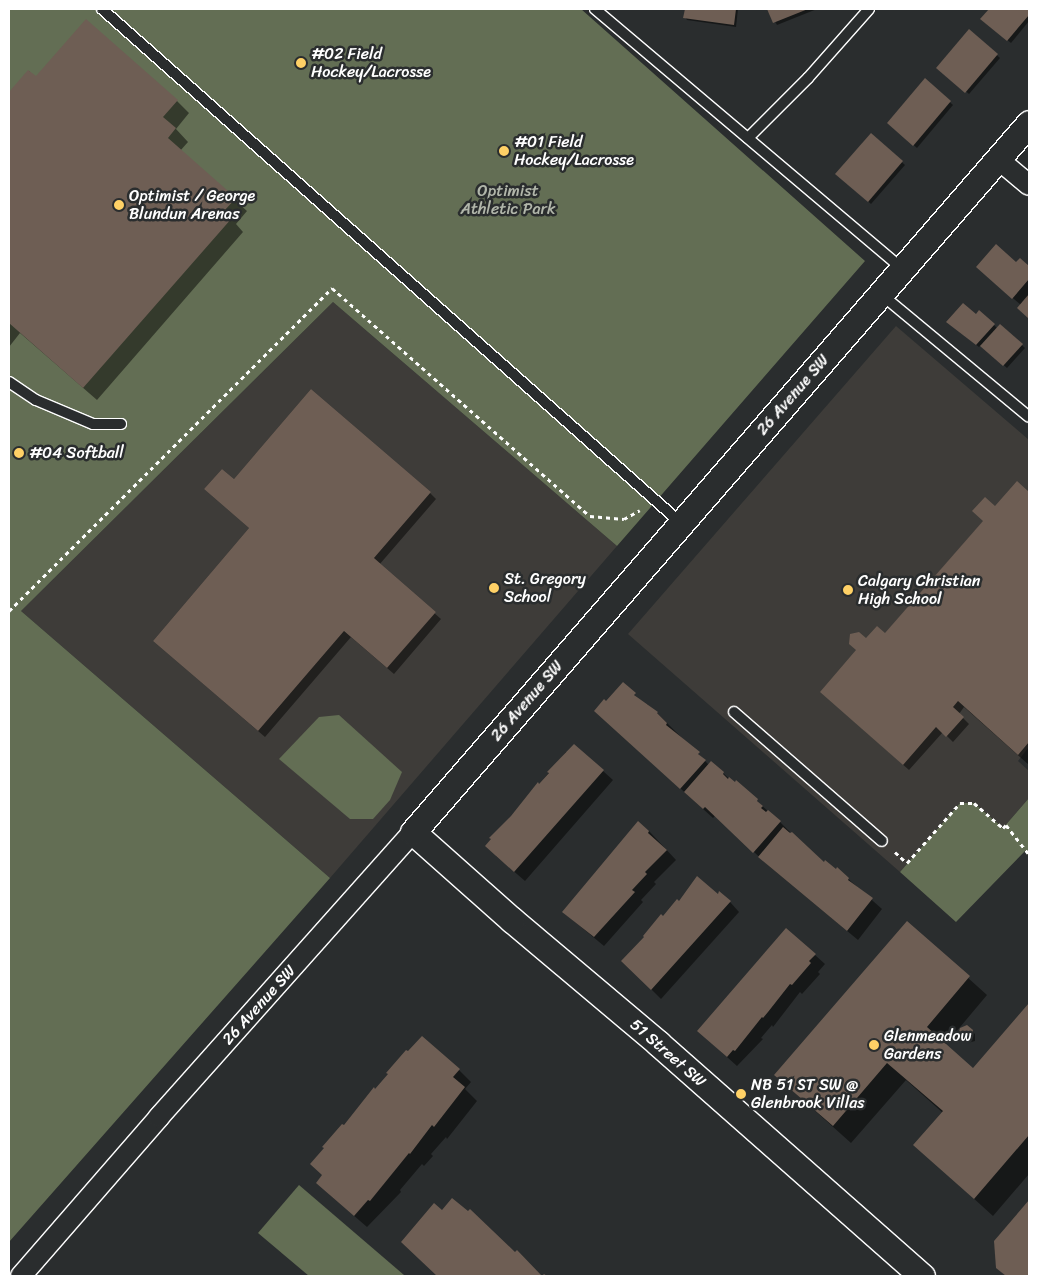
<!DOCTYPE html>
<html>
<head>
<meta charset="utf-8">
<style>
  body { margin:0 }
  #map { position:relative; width:1038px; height:1285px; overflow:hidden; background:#2a2d2e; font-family:Sriracha,sans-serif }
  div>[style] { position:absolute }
  .built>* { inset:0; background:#3e3c39 }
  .green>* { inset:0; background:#636e54 }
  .shadow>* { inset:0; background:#0007 }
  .building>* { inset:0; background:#6e5e54 }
  .path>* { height:3px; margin-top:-1.5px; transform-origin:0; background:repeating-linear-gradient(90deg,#fff 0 4px,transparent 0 8px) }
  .roads { filter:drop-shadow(1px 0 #fff) drop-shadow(-1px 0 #fff) drop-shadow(0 1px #fff) drop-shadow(0 -1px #fff) }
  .service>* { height:10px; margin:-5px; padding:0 5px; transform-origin:5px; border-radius:5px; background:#2a2d2e }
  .minor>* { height:20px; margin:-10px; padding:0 10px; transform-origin:10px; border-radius:10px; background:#2a2d2e }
  .tertiary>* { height:25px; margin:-12.5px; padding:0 12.5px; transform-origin:12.5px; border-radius:12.5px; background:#2a2d2e }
  .dots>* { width:14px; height:14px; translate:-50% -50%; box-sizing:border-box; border:2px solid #2a2d2e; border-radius:50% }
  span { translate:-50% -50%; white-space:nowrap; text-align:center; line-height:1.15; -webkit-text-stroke:5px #2a2d2e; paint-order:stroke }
  .poi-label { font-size:16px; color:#fff }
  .left { translate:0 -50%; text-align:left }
  .park-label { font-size:16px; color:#b1b6aa }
  .street-label { font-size:16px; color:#fff }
  .frame { position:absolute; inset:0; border:10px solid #fff; pointer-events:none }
</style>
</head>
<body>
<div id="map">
  <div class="built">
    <div style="clip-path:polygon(evenodd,333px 302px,617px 546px,330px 878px,21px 611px,333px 302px,311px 389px,431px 492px,374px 558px,436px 612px,387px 668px,344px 631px,258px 731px,153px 641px,249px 528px,204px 489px,222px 469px,234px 479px,311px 389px)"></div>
    <div style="clip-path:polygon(896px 326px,1029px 440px,1029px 747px,1018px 761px,1029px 771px,1029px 798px,1003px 828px,974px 803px,960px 803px,900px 872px,628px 634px)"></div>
  </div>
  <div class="green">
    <div style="clip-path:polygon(9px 9px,581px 9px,865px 261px,617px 546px,333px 302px,21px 611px,330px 878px,9px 1242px)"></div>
    <div style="clip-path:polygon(339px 715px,402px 772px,390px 800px,373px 819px,350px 819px,279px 759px,319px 717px)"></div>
    <div style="clip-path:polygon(1029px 798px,1029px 857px,1025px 851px,956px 922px,900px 872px,960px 803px,974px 803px,1003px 828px)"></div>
    <div style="clip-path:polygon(299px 1185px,404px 1275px,403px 1276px,309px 1276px,258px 1233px)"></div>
  </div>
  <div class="shadow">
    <div style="clip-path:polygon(686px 9px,738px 9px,736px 27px,687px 20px,685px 17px)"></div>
    <div style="clip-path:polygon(768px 9px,817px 9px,777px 25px)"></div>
    <div style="clip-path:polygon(990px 9px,1029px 9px,1029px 21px,1011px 43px,982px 19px)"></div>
    <div style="clip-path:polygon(970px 31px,1000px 58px,969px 94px,941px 70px)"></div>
    <div style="clip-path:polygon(29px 71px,36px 78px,177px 101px,189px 113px,176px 129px,188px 142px,180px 151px,247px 211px,236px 224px,243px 232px,97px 400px,20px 333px,9px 347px,9px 94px)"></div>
    <div style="clip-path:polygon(925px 80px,953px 105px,917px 148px,888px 123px)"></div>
    <div style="clip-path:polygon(871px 135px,905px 165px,871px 204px,840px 176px)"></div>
    <div style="clip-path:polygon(1020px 260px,1029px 268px,1029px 318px,1019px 308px,1021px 305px,984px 273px,1016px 263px)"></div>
    <div style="clip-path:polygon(951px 325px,994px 325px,997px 328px,1000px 325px,1025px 348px,1007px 368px,981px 345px,979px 347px)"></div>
    <div style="clip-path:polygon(234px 481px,430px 493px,436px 499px,379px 565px,441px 619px,394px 674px,351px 637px,265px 737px,161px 647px,251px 529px)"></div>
    <div style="clip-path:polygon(1017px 483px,1029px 494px,1029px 765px,964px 707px,959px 714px,969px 724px,953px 742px,943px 732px,909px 770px,828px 698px,866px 640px,885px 634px)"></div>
    <div style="clip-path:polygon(623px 683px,645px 706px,647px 704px,657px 713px,709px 765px,712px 763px,735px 784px,736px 782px,780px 822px,790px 832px,788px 833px,824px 864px,836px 871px,837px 869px,882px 909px,858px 940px,769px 866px,715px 816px,713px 818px,605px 720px,606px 703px)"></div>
    <div style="clip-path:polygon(574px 745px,613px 780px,525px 881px,496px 856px,512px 817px,566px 752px,568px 753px)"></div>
    <div style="clip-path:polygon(649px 831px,676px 860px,654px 882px,656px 884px,641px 900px,643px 902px,604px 946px,563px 912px)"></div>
    <div style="clip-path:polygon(718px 895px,730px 902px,739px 912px,661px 999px,623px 961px,679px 903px)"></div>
    <div style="clip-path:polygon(907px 923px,987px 995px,945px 1045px,973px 1070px,1029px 1005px,1029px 1174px,993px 1216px,915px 1145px,943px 1113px,906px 1080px,851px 1143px,775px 1075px)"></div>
    <div style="clip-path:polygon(815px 955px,825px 964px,818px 972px,820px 974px,802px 994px,800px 992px,773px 1027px,772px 1025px,761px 1038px,763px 1039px,737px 1066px,708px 1040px)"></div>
    <div style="clip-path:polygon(967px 1027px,975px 1034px,975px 1041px,968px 1043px,963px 1038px)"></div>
    <div style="clip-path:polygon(459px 1070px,471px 1082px,465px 1089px,477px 1101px,447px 1139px,446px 1137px,431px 1154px,433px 1156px,424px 1166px,422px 1164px,400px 1190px,401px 1192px,367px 1227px,330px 1195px,323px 1176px,344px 1127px,376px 1091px)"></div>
    <div style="clip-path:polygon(1029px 1202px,1029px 1276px,1006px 1276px,997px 1267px,995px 1242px)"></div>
    <div style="clip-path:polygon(442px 1212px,515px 1254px,517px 1252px,541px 1276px,438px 1276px,415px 1254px)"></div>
  </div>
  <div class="building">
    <div style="clip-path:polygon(685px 9px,736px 9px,734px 25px,683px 18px)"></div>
    <div style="clip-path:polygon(767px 9px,808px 9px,773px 23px)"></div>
    <div style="clip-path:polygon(989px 9px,1029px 9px,1029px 15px,1007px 41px,980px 19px)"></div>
    <div style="clip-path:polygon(86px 19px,178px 100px,163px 117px,176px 128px,168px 138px,236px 198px,224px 211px,232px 218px,83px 388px,9px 323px,9px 92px,28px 70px,36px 76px)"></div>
    <div style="clip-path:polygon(969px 29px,998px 54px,965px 93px,936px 68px)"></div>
    <div style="clip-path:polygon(925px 78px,951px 101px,913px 146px,887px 123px)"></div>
    <div style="clip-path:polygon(871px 133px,903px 161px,868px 202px,835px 174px)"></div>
    <div style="clip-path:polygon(996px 244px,1016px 262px,1020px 258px,1029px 266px,1029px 279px,1012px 299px,976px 267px)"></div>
    <div style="clip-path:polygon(1029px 294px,1029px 319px,1017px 308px)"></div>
    <div style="clip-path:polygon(963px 303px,976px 314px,979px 310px,995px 324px,976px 345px,946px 322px)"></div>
    <div style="clip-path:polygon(1000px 324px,1023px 344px,1003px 366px,980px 346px)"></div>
    <div style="clip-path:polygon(311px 389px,431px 492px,374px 558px,436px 612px,387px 668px,344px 631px,258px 731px,153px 641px,249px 528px,204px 489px,222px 469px,234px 479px)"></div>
    <div style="clip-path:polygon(1017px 481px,1029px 492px,1029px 742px,1018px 755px,958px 701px,953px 707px,964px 717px,946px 737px,936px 727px,903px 765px,820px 692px,856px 650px,849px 644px,850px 634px,859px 632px,866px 638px,877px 626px,885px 633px,983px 521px,972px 511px,985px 497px,995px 506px)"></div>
    <div style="clip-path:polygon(623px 682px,636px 693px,634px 695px,658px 712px,657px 713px,667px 723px,666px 725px,700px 752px,698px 754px,706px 760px,680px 789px,594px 711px,604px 699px,606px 701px)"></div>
    <div style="clip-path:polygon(574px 744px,604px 770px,514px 872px,485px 846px,491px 839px,489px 838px,511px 816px,538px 782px,539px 784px,549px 773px,547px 772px)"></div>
    <div style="clip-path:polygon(711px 761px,724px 772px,723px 774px,728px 779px,729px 777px,735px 782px,736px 780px,758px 799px,757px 801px,763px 806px,761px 808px,766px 812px,768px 810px,781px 821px,753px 853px,705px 807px,703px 809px,684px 792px)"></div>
    <div style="clip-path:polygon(638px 821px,649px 831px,648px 833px,667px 850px,645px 872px,647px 874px,632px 890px,635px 892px,594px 937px,562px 912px)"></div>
    <div style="clip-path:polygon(783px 827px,790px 833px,792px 832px,824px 862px,825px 860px,836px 869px,837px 867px,849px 878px,848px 880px,873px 898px,847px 931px,758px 857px)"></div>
    <div style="clip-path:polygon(697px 876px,718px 894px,719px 891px,731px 901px,651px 990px,621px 961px,644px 937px,643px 936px,661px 914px,663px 916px,677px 899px,679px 901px)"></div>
    <div style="clip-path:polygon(907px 921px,970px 976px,927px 1027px,973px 1068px,1029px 1003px,1029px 1135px,974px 1199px,913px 1145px,943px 1111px,887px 1063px,833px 1126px,774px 1075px)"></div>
    <div style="clip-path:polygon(786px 928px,816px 954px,809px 961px,811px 963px,792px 985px,790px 984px,768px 1012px,763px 1018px,762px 1017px,735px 1051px,733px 1050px,727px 1057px,697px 1031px)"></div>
    <div style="clip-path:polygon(967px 1025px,973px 1030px,972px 1038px,965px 1041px,958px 1036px,960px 1028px)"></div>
    <div style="clip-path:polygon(422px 1036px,460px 1069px,453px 1077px,465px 1087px,434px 1127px,432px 1125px,410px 1154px,409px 1153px,370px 1201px,368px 1200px,354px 1216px,316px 1183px,322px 1175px,310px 1164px,324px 1148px,322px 1147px,342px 1124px,344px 1125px,374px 1087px,375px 1089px,388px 1074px,386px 1073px,406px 1050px,408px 1051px)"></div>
    <div style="clip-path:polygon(452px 1198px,468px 1211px,470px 1209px,515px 1252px,517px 1250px,542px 1276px,544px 1274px,547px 1276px,437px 1276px,401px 1242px,434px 1203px,442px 1210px)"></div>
    <div style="clip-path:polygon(1029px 1200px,1029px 1276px,1006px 1276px,996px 1268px,994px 1241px)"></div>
  </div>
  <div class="path">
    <div style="left:9px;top:611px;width:457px;rotate:-45deg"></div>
    <div style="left:332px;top:288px;width:344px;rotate:41.5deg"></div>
    <div style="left:590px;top:516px;width:34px;rotate:5deg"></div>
    <div style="left:624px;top:519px;width:18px;rotate:-29deg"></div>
    <div style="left:895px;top:852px;width:16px;rotate:43deg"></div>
    <div style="left:907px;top:863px;width:80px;rotate:-48.5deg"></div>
    <div style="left:960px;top:803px;width:14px"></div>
    <div style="left:974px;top:803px;width:38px;rotate:41deg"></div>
    <div style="left:1003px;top:828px;width:4px;rotate:-45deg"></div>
    <div style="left:1006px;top:825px;width:37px;rotate:52deg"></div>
  </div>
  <div class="roads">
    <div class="service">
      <div style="left:102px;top:9px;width:774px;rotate:41.6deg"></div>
      <div style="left:595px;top:9px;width:402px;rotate:40.2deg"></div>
      <div style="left:748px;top:138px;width:85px;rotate:-45deg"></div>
      <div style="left:808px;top:78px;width:92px;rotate:-48.5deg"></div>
      <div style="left:881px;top:294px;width:192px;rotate:39.7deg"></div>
      <div style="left:9px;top:382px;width:32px;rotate:34deg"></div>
      <div style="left:36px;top:400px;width:62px;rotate:22.8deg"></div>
      <div style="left:93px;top:424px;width:28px"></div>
      <div style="left:734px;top:712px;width:196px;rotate:41.1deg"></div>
    </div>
    <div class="minor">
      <div style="left:998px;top:159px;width:40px;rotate:40deg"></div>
      <div style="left:21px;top:1276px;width:211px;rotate:-49deg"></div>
      <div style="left:159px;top:1117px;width:382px;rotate:-48.3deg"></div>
    </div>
    <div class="tertiary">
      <div style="left:922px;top:1276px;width:352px;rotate:-138.6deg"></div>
      <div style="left:658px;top:1043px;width:191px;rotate:-139.9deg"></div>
      <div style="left:512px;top:920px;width:132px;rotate:-138.4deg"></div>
      <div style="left:413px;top:832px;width:939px;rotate:-49.01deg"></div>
    </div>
  </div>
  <div class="dots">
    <div style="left:301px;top:63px;background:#ffd166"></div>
    <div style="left:504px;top:151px;background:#ffd166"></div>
    <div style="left:119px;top:205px;background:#ffd166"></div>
    <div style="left:19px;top:453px;background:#ffd166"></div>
    <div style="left:494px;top:588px;background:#ffd166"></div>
    <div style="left:848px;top:590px;background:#ffd166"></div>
    <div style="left:874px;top:1045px;background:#ffd166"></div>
    <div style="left:741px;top:1094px;background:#ffd166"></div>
  </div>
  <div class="poi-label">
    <span class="left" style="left:311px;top:63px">#02 Field<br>Hockey/Lacrosse</span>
    <span class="left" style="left:514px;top:151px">#01 Field<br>Hockey/Lacrosse</span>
    <span class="left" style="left:129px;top:205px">Optimist / George<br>Blundun Arenas</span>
    <span class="left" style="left:29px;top:453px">#04 Softball</span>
    <span class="left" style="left:504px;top:588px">St. Gregory<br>School</span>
    <span class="left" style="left:858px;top:590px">Calgary Christian<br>High School</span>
    <span class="left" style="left:884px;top:1045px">Glenmeadow<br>Gardens</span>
    <span class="left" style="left:751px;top:1094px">NB 51 ST SW @<br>Glenbrook Villas</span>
  </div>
  <div class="park-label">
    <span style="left:508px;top:200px">Optimist<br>Athletic Park</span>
  </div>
  <div class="street-label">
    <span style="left:793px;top:395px;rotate:-49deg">26 Avenue SW</span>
    <span style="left:527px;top:701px;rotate:-49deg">26 Avenue SW</span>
    <span style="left:259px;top:1005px;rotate:-48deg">26 Avenue SW</span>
    <span style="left:668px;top:1053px;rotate:41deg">51 Street SW</span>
  </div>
  <div class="frame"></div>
</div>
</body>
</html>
